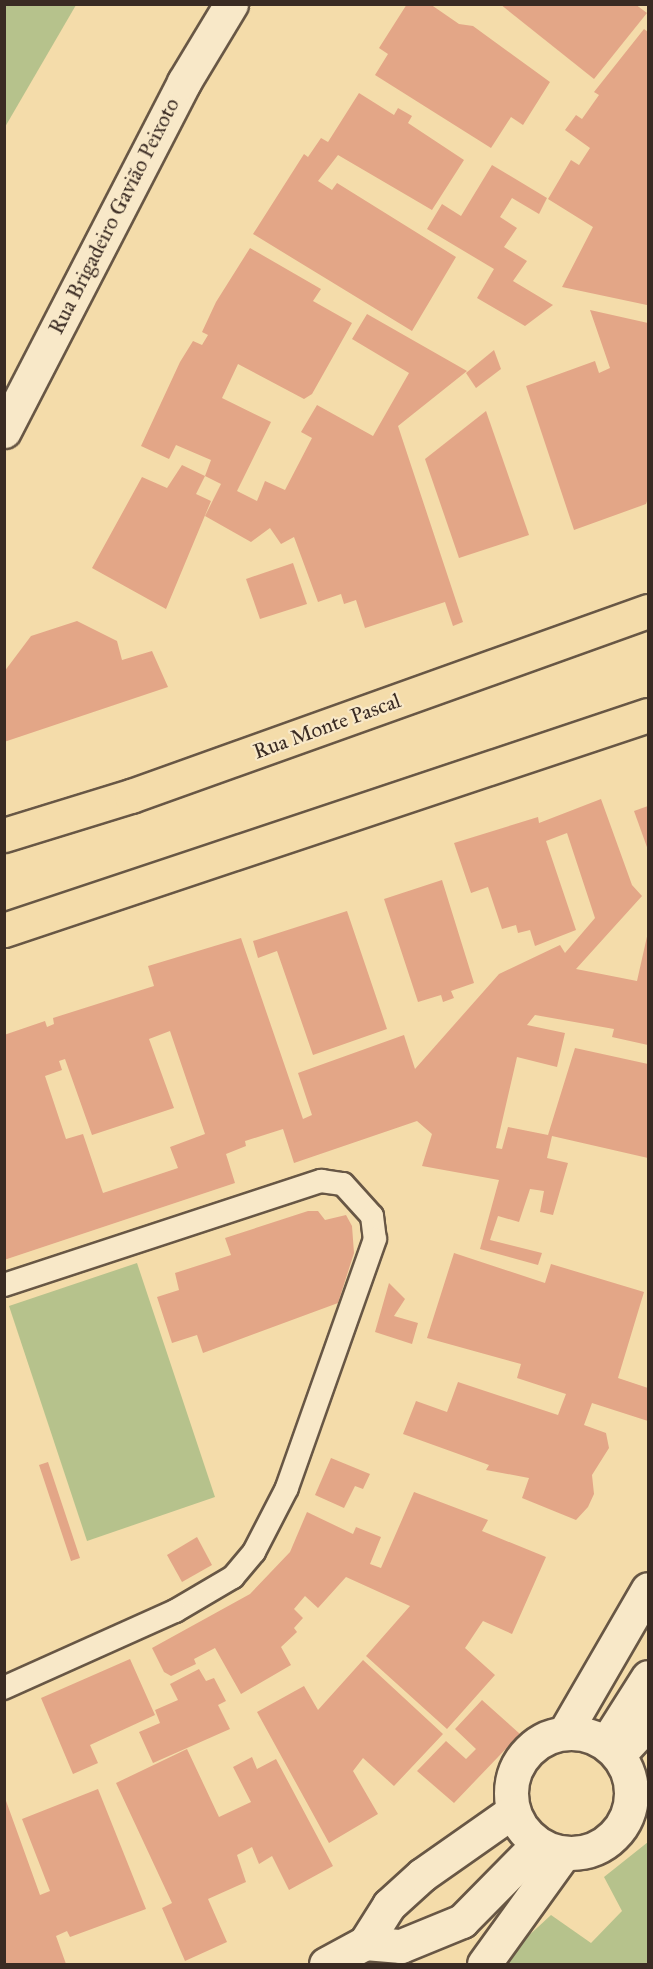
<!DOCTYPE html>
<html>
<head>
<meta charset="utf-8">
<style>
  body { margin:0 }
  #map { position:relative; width:653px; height:1969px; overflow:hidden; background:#f4dcaa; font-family:"IM FELL Great Primer",serif }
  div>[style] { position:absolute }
  .green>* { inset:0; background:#b6c28c }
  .building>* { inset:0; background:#e3a687 }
  .roads { filter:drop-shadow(2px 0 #685745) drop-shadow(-2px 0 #685745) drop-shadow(0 2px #685745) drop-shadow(0 -2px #685745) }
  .service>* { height:22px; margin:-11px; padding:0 11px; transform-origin:11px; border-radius:11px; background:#f8e8c8 }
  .minor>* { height:33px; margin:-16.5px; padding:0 16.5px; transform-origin:16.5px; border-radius:16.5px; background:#f8e8c8 }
  .minor>.ring { margin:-16.5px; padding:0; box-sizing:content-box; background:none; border:33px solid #f8e8c8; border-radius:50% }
  .secondary>* { height:33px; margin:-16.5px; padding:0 16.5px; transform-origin:16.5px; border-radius:16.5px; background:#f8e8c8 }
  .primary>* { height:33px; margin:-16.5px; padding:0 16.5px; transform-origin:16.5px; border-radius:16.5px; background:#f4dcaa }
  span { translate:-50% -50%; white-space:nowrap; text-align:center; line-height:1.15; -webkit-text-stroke:4.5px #f8e8c8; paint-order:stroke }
  .street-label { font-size:21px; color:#3a2b23 }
  .frame { position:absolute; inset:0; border:6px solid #3a2b23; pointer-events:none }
</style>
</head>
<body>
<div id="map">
  <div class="green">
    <div style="clip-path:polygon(5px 4px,76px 5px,5px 127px,4px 5px)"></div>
    <div style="clip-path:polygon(137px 1263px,215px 1497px,87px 1541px,9px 1306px)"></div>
    <div style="clip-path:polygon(648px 1842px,648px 1964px,498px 1964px,551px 1915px,591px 1943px,622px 1911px,604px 1877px)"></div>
  </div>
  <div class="building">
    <div style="clip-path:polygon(407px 4px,430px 4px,459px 24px,473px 26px,550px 82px,523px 125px,511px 117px,491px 148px,375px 75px,388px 54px,379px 48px)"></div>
    <div style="clip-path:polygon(500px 4px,635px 4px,647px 13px,594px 79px)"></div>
    <div style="clip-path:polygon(644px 29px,648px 32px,647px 305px,562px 287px,593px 227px,548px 199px,571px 160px,579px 165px,590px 148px,565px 130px,576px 115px,582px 119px,599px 95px,594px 92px)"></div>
    <div style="clip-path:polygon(359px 93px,394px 115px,398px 108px,412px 116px,408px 123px,464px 160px,432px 210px,338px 155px,318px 181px,332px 190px,337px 183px,456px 257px,412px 331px,253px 234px,304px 154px,308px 157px,321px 138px,328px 142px)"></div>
    <div style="clip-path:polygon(492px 165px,547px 198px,539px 214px,512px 198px,500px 217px,517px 228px,504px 247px,527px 261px,513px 281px,553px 305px,525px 326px,477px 298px,494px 269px,427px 229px,442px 204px,461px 216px)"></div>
    <div style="clip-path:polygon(250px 248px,321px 289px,313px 301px,352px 323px,312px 394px,304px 399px,238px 364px,222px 398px,271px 422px,237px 491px,257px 501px,265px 481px,285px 490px,312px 438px,301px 432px,317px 405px,373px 436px,409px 373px,352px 339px,367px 314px,467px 371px,398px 426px,463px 622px,453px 626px,445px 602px,365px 628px,356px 600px,344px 604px,341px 594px,318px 602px,294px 537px,281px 544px,270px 528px,251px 542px,205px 516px,221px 484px,205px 476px,196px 494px,211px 501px,166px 609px,92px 568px,142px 477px,167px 488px,182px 465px,205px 476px,211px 460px,176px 445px,169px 459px,141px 446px,180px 362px,193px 341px,202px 345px,208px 335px,202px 332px,216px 302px)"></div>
    <div style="clip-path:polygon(590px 310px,648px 323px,648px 498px,646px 504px,574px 530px,526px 386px,595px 361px,599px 373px,610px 368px)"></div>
    <div style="clip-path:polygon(494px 350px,501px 369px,476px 388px,466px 373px)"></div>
    <div style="clip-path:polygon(486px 411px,529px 535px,459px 558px,425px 459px)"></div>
    <div style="clip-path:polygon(293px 563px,307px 604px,260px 619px,246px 579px)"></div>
    <div style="clip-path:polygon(77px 621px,117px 641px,122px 660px,152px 651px,168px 687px,4px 742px,4px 672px,31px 636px)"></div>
    <div style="clip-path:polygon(evenodd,601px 799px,632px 885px,642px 896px,576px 969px,637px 981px,648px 932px,648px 1045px,612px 1037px,614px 1029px,535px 1015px,527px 1025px,565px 1033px,557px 1067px,517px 1057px,496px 1148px,502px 1149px,508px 1127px,548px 1135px,575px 1048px,648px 1064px,648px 1158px,552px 1136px,547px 1158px,568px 1163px,553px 1215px,540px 1212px,544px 1191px,530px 1189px,519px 1222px,498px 1216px,490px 1240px,542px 1253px,538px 1265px,480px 1249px,499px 1180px,422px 1166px,432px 1134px,417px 1121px,294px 1163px,283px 1129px,245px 1141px,246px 1146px,226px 1154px,235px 1183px,4px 1260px,4px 1035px,45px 1021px,47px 1027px,54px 1024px,53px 1018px,154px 986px,148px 966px,241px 938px,303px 1119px,312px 1115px,298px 1073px,404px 1035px,415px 1069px,499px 974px,560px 945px,565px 953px,595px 918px,567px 833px,546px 841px,576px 930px,535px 946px,530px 930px,518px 933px,516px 925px,502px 929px,488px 887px,471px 893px,454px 843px,538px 817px,539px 823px,601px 799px,170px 1031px,205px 1134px,170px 1147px,178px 1168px,103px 1193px,83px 1134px,66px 1139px,45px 1076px,62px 1070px,59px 1061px,65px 1059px,92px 1135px,174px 1108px,149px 1039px,170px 1031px)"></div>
    <div style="clip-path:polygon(648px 806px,648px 850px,634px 811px)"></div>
    <div style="clip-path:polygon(442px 880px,474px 983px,451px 991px,454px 998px,443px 1002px,441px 995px,418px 1002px,384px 899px)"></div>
    <div style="clip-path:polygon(347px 911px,387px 1029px,313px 1055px,277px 951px,258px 958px,253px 941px)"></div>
    <div style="clip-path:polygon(308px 1211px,318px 1211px,325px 1220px,346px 1215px,352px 1226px,354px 1253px,338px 1303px,203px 1353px,197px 1335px,172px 1343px,157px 1297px,179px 1290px,175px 1273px,231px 1255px,225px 1238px)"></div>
    <div style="clip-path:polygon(454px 1253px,545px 1283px,551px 1264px,644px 1292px,618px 1378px,648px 1388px,648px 1421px,592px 1403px,584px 1425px,606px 1433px,609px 1448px,592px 1475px,594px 1494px,588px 1507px,576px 1520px,522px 1498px,529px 1478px,486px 1470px,489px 1465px,403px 1434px,416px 1401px,447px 1412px,458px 1382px,558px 1415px,566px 1394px,517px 1378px,521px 1364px,427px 1338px)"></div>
    <div style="clip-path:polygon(389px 1283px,405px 1299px,394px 1316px,418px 1323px,412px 1344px,375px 1332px)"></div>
    <div style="clip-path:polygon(331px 1458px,370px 1474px,363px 1489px,355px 1486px,344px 1508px,315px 1495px)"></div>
    <div style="clip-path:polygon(48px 1462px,80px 1558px,71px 1561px,39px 1465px)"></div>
    <div style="clip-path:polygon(414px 1492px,488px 1520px,482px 1531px,546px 1557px,512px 1634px,483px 1621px,465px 1648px,495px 1675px,447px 1729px,366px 1656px,410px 1606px,346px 1577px,318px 1608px,305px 1596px,294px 1609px,303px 1618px,294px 1628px,297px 1632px,281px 1647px,291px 1665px,241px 1694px,215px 1648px,194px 1659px,196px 1664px,171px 1676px,164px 1672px,152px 1648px,250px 1594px,290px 1552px,307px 1512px,353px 1534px,356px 1527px,381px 1537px,370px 1564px,381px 1568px)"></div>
    <div style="clip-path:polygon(197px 1537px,212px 1565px,182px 1582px,167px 1555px)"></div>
    <div style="clip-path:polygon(130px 1659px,155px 1715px,90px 1745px,98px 1763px,73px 1774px,41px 1698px)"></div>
    <div style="clip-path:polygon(363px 1660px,443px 1734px,394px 1786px,363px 1758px,353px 1771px,378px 1814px,329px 1843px,257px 1712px,304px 1686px,318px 1710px)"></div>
    <div style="clip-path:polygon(199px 1669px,206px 1681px,214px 1678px,226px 1701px,218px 1705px,230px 1729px,153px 1763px,139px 1732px,160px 1723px,155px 1710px,178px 1700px,170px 1684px)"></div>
    <div style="clip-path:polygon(482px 1700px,520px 1734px,454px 1803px,417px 1771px,446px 1741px,466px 1759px,476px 1749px,455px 1729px)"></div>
    <div style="clip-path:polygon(187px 1749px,219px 1817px,251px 1802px,233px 1767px,252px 1757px,257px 1769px,276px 1759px,333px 1866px,289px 1890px,272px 1856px,259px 1864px,252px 1847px,237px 1855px,246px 1882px,208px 1899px,227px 1942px,185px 1961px,162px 1908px,172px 1903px,116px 1783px)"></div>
    <div style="clip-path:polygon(98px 1789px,146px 1909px,70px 1937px,67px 1931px,56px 1936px,66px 1964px,5px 1964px,5px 1798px,40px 1895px,50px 1891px,22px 1819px)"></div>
  </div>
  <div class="roads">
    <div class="service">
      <div style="left:4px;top:1285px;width:334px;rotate:-18.2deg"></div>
      <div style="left:321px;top:1181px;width:22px;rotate:8deg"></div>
      <div style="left:343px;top:1184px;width:43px;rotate:47.8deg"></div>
      <div style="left:372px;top:1216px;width:23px;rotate:83deg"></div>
      <div style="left:375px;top:1239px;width:264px;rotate:109.5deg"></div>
      <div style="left:287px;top:1488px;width:72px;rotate:117.3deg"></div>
      <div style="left:254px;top:1552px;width:33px;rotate:130deg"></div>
      <div style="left:233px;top:1577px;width:67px;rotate:149.6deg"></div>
      <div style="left:175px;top:1611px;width:188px;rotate:155.8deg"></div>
    </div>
    <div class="minor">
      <div style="left:565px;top:1732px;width:165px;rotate:-59.9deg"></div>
      <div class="ring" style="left:511px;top:1733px;width:87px;height:87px"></div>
      <div style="left:606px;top:1743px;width:78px;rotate:-57.5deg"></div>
      <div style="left:619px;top:1754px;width:42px;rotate:-46.9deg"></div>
      <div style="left:365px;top:1943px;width:36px;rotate:5deg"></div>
      <div style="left:401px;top:1946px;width:66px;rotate:-22.3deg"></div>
      <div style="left:462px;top:1921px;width:108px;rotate:-45.4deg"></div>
      <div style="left:326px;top:1964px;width:44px;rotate:-28.3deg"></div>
      <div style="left:365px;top:1943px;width:45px;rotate:-57.7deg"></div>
      <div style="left:389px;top:1905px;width:45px;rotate:-42.3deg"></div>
      <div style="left:422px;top:1875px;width:111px;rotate:-35.1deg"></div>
      <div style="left:484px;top:1964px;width:137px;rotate:-54.2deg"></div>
    </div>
    <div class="secondary">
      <div style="left:4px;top:431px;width:393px;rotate:-62.7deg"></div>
      <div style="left:184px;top:82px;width:91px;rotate:-58.9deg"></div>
    </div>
    <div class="primary">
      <div style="left:4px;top:835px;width:133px;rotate:-17.1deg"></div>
      <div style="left:131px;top:796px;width:549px;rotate:-19.69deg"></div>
      <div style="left:4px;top:930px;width:679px;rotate:-18.46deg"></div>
    </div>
  </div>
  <div class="street-label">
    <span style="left:114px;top:216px;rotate:-63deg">Rua Brigadeiro Gavião Peixoto</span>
    <span style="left:327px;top:726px;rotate:-20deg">Rua Monte Pascal</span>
  </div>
  <div class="frame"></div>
</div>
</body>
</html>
